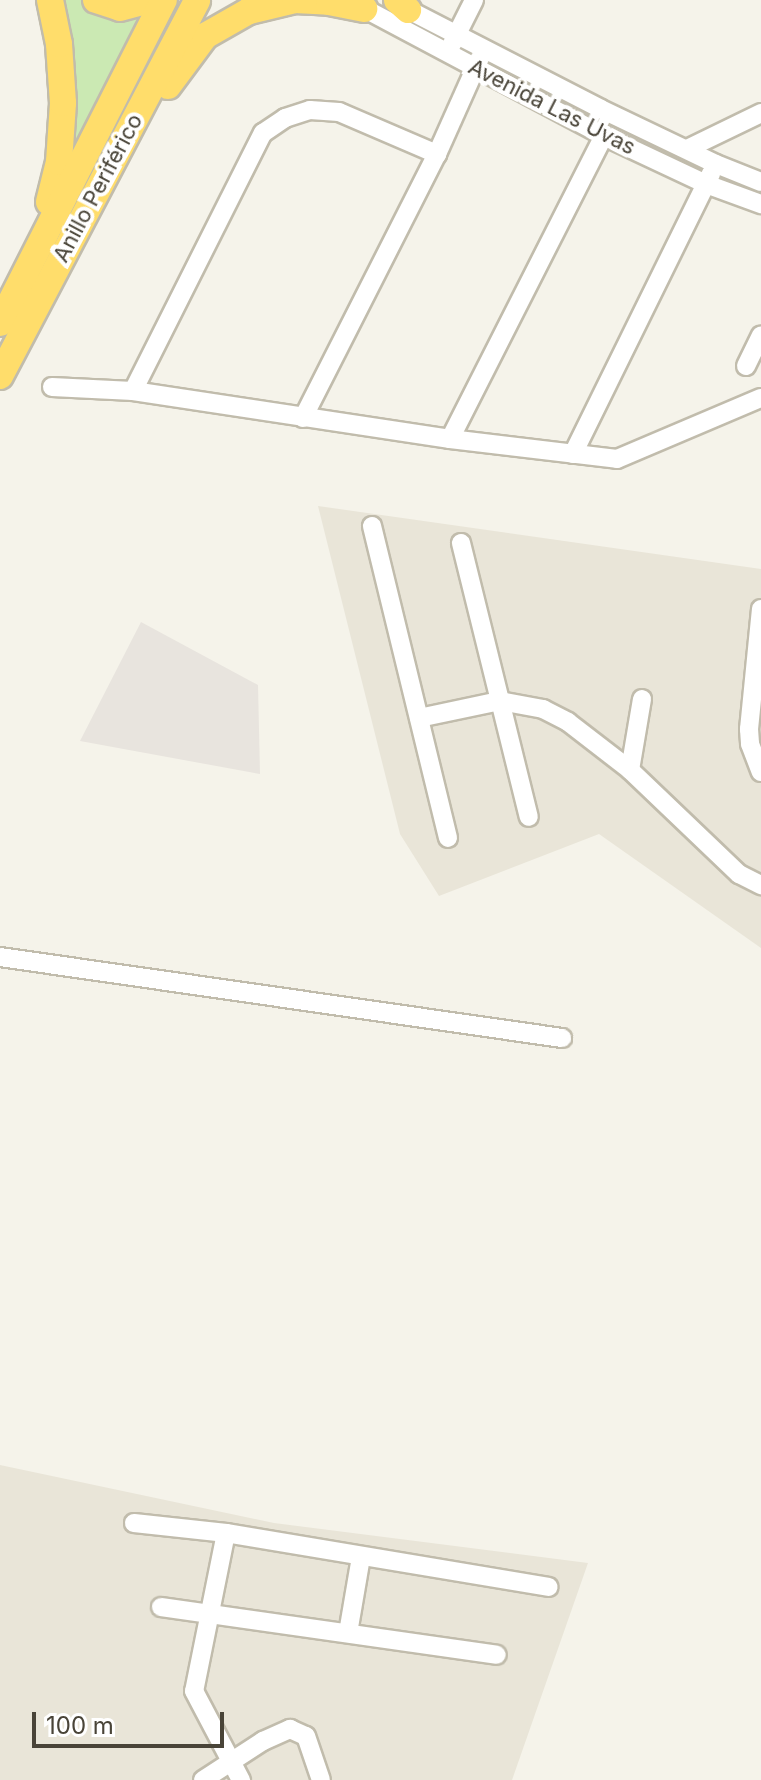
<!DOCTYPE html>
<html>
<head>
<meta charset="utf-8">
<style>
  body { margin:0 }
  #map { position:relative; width:761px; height:1780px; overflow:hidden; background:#f5f3ea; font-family:Inter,sans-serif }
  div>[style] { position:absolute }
  .residential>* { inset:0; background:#e9e5d8 }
  .industrial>* { inset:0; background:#e8e4de }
  .green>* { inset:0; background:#cbe9b3 }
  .roads { filter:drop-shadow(2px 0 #c1bcac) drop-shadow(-2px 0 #c1bcac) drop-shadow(0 2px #c1bcac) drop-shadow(0 -2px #c1bcac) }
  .minor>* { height:18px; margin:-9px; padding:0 9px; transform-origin:9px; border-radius:9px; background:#fff }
  .highway>* { height:26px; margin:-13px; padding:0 13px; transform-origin:13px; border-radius:13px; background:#ffdd6b }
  span { translate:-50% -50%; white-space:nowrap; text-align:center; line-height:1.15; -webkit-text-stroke:8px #fff; paint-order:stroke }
  .street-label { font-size:22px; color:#494438 }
  .scale { position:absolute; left:32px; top:1712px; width:192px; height:36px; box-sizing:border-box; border:4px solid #494438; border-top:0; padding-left:10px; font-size:24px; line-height:28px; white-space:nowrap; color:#494438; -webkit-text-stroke:6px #fff; paint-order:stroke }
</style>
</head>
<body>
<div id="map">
  <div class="residential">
    <div style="clip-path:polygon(318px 506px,761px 569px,761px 948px,599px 834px,439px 896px,400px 834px)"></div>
    <div style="clip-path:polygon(0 1465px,274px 1523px,588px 1563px,512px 1780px,0 1780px)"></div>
  </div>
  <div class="industrial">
    <div style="clip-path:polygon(141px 622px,258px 685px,260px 774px,80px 741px)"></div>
  </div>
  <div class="green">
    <div style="clip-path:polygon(50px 0,139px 0,156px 15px,126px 46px,90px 118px,89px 147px,59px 162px)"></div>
  </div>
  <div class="roads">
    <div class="minor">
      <div style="left:354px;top:3px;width:283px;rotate:28deg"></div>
      <div style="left:604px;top:136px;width:113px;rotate:25.2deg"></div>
      <div style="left:706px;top:184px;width:59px;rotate:20deg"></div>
      <div style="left:397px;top:4px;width:229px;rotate:27.2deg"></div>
      <div style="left:601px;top:109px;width:127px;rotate:25.6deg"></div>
      <div style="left:716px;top:164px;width:48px;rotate:21.8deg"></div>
      <div style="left:452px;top:44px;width:49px;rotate:-63.4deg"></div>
      <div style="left:689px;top:148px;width:80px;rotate:-25.9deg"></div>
      <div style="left:746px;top:366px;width:34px;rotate:-64deg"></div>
      <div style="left:52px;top:387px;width:81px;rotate:2.8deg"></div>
      <div style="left:133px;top:391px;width:321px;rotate:8.6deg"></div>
      <div style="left:450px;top:439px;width:168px;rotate:6.8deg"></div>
      <div style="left:617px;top:459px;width:156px;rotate:-23deg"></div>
      <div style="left:133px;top:391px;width:289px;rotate:-63.3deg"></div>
      <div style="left:263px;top:133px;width:27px;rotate:-34deg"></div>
      <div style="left:285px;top:118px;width:26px;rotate:-18deg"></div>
      <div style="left:310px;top:110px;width:29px;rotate:4deg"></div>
      <div style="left:339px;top:112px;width:107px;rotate:23.2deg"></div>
      <div style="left:303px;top:418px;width:296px;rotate:-63.1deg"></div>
      <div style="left:437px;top:154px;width:105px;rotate:-65.9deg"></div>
      <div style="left:450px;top:439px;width:340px;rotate:-63.1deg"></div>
      <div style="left:573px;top:454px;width:313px;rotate:-63.8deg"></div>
      <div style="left:372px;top:526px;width:321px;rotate:76.3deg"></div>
      <div style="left:461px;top:543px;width:282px;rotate:76.1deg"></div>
      <div style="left:761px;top:609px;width:121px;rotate:95.7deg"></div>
      <div style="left:749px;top:729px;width:15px;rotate:86deg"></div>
      <div style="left:750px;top:744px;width:30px;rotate:69deg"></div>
      <div style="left:419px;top:718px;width:83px;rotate:-11.9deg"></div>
      <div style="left:500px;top:701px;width:44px;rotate:10.5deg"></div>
      <div style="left:543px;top:709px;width:28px;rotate:27deg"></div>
      <div style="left:568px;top:722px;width:78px;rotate:37.7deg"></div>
      <div style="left:630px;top:770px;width:151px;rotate:43.7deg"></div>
      <div style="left:739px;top:874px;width:25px;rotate:27deg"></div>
      <div style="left:630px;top:770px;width:72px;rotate:-80.4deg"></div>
      <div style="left:0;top:957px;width:568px;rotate:8.2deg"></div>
      <div style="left:134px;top:1523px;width:93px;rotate:6.2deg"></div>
      <div style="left:226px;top:1533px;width:327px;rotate:9.5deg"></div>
      <div style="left:226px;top:1533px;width:161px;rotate:101.4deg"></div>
      <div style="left:194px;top:1691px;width:101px;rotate:62.2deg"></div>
      <div style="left:161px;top:1607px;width:339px;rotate:8.1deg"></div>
      <div style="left:348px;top:1633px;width:77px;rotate:-80.3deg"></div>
      <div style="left:203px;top:1780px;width:72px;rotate:-33deg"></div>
      <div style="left:263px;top:1741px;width:30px;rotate:-24deg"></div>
      <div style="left:290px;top:1729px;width:17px;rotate:24deg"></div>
      <div style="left:306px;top:1736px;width:46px;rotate:71.2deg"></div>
    </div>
    <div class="highway">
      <div style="left:96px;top:0;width:25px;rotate:18deg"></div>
      <div style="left:120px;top:8px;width:30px;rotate:-15deg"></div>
      <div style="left:397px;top:0;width:15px;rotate:42deg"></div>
      <div style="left:168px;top:86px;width:62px;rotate:-53.5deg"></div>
      <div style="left:205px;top:36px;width:51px;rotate:-29.6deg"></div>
      <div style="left:249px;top:11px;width:47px;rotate:-13.4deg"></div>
      <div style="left:295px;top:0;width:34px;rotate:3deg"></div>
      <div style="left:329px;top:2px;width:36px;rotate:11deg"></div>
      <div style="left:49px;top:202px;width:41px;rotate:-76deg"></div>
      <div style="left:59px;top:162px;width:59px;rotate:-86.1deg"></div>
      <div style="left:63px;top:103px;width:59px;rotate:-93.9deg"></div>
      <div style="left:59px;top:44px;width:45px;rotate:-101.6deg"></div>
      <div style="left:0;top:323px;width:362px;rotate:-63.1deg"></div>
      <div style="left:0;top:376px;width:424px;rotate:-62.3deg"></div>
    </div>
  </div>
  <div class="street-label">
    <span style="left:552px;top:107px;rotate:27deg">Avenida Las Uvas</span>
    <span style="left:98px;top:188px;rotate:-62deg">Anillo Periférico</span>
  </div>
  <div class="scale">100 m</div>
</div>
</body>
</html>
